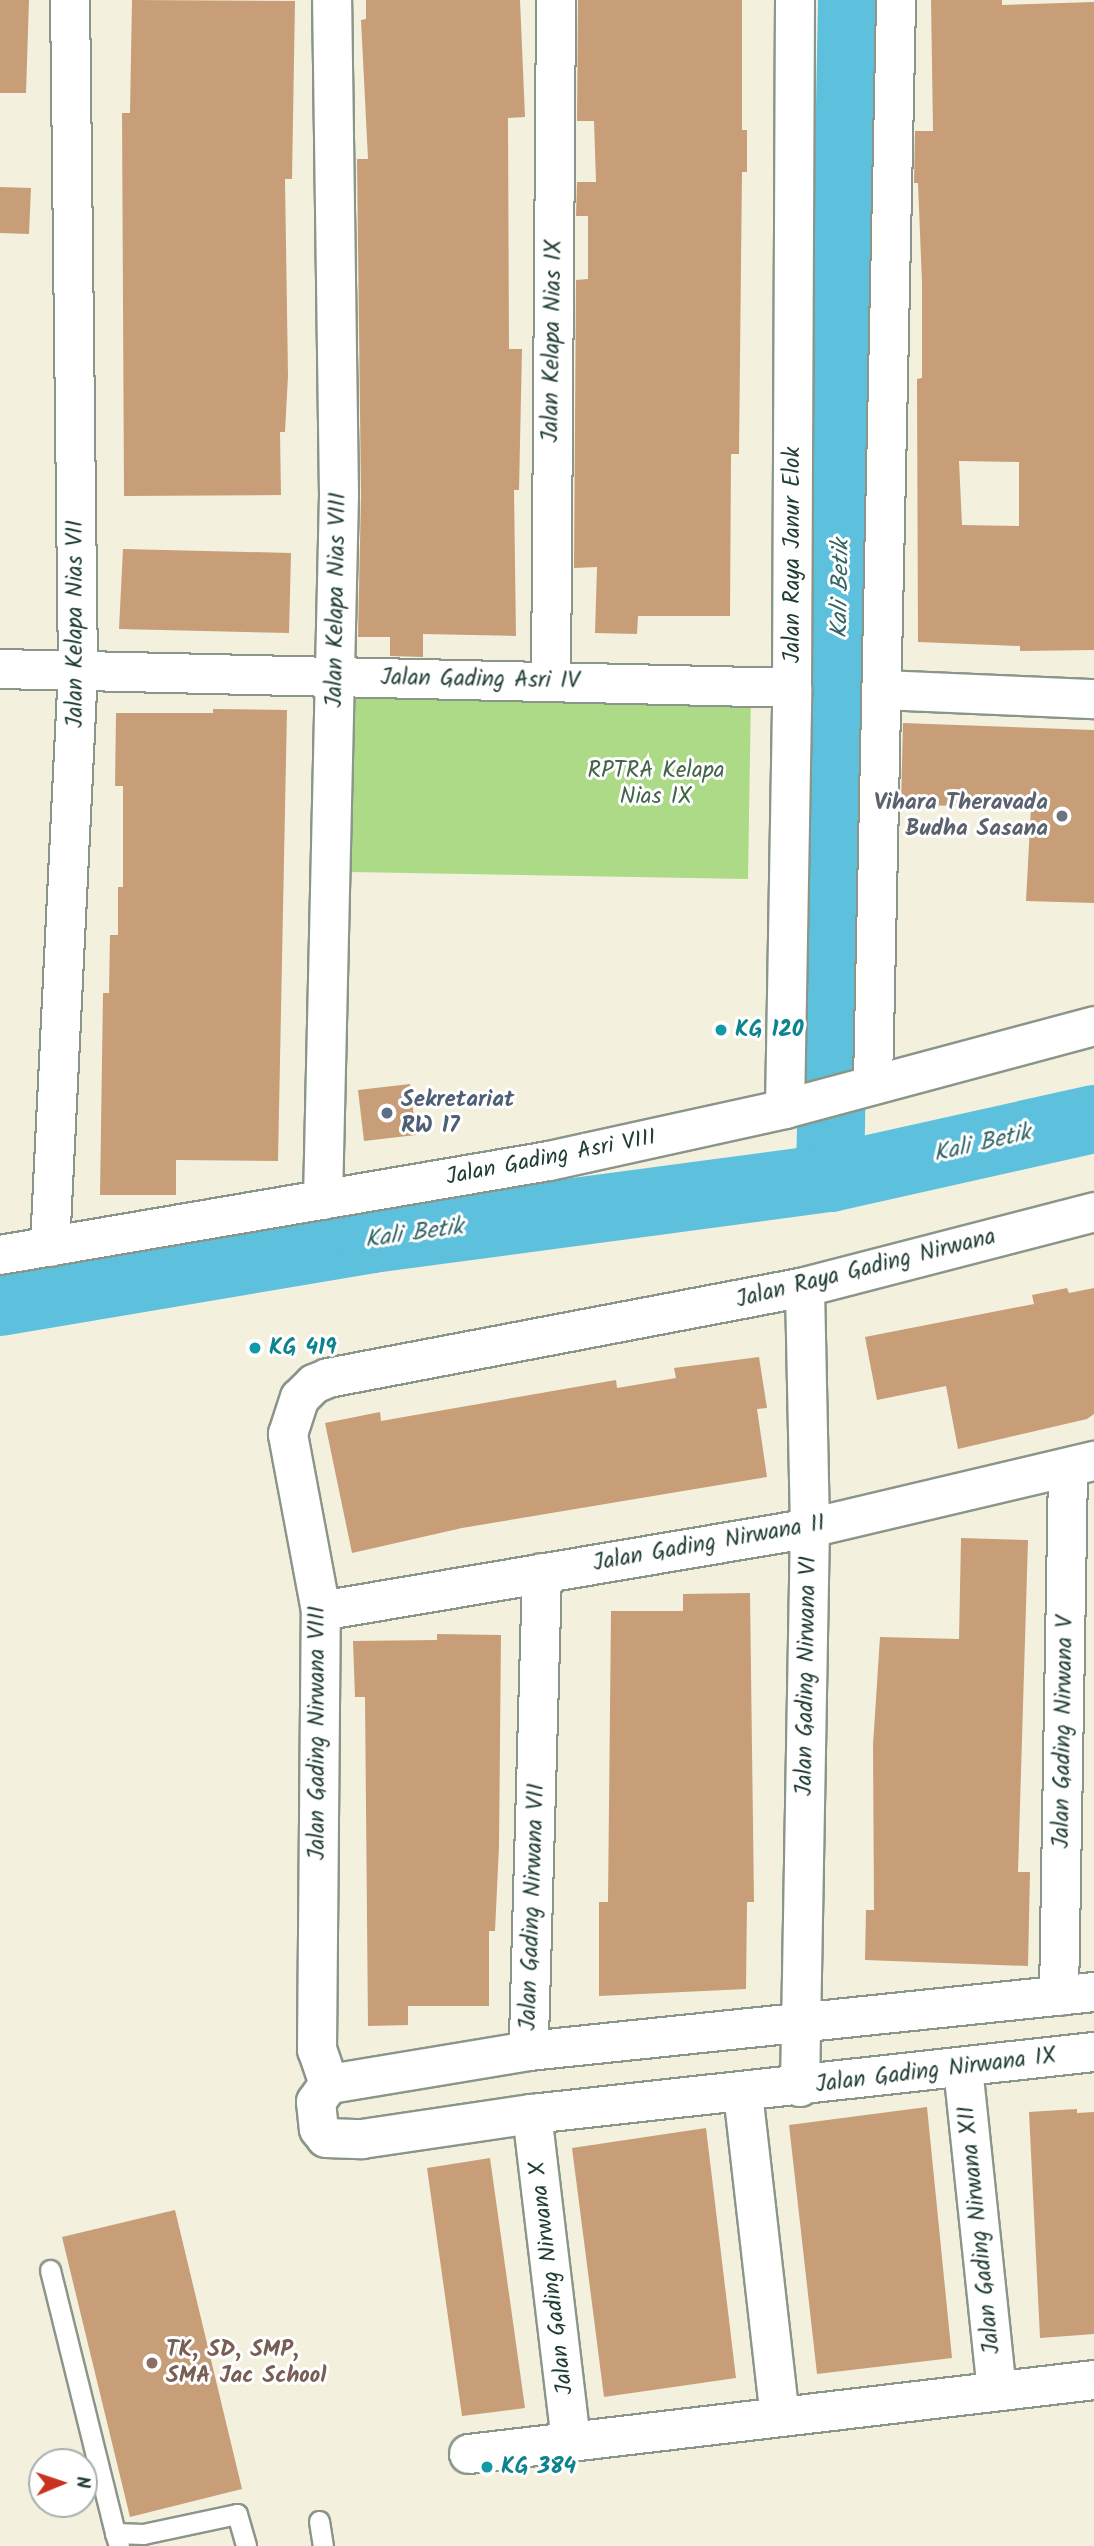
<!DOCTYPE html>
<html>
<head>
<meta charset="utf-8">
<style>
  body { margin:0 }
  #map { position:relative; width:1094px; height:2546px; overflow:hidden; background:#f4f0de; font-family:Kalam,sans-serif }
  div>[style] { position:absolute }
  .green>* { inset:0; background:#acda87 }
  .river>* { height:68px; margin:-34px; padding:0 34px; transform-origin:34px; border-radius:34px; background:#5dc0dc }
  .building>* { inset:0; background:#c79e78 }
  .roads { filter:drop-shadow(2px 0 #8a9689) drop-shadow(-2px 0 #8a9689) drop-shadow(0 2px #8a9689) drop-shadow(0 -2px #8a9689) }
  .service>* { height:19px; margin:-9.5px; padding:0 9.5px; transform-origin:9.5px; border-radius:9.5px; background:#fff }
  .minor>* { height:38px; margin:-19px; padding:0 19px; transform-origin:19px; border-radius:19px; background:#fff }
  .dots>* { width:19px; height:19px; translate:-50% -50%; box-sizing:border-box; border:4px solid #fff; border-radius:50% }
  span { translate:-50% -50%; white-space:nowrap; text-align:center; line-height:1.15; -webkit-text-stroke:6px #fff; paint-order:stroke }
  .street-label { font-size:23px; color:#1f3d34 }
  .park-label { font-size:23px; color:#426449 }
  .worship-label { font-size:23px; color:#5b616d; font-weight:700 }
  .right { translate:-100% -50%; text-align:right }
  .culture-label { font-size:23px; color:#0d838f; font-weight:700 }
  .left { translate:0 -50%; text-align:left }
  .service-label { font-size:23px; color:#4e5e75; font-weight:700 }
  .education-label { font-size:23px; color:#785e54; font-weight:700 }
  .water-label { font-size:24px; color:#326466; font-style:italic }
  .north { position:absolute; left:28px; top:2448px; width:70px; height:70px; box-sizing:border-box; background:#fff; border:2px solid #a5b1ae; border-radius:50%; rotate:88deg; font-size:19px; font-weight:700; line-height:28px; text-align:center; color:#1f3d34 }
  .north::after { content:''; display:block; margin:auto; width:24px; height:32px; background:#c8321e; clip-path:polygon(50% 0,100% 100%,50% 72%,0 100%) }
</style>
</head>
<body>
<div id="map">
  <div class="green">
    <div style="clip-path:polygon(354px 686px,751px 692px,748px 879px,351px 872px)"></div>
  </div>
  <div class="river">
    <div style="left:830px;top:1178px;width:1178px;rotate:-88.93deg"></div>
    <div style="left:0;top:1302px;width:377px;rotate:-9.6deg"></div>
    <div style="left:372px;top:1239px;width:462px;rotate:-7.6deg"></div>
    <div style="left:830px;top:1178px;width:271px;rotate:-12.6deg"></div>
  </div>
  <div class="building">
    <div style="clip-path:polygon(0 0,29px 0,26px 93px,0 93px)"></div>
    <div style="clip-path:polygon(132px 0,295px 1px,292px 179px,285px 179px,288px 376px,285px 432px,280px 432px,281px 495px,124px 496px,122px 113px,130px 113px)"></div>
    <div style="clip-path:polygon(366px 0,520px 0,525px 117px,508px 118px,509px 349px,522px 349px,519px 490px,514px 490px,516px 636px,423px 634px,423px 657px,390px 656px,390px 637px,358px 637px,361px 495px,357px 159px,368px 159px,361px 20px,366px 19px)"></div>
    <div style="clip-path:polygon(578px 0,742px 0,742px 130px,747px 130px,747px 172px,742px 172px,739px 454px,731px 454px,730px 616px,638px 616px,637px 634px,595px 633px,597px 567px,574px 568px,576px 280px,588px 279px,588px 216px,576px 216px,577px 182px,596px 182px,594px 121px,577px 121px)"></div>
    <div style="clip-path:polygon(evenodd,931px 0,1002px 0,1002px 5px,1094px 2px,1094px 650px,1020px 651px,1020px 646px,918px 642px,917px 379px,922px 378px,922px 283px,918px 183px,914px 183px,915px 131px,933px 131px,931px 0,959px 461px,1019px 462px,1019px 526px,962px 525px,959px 461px)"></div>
    <div style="clip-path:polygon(0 187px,31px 188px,29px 234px,0 233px)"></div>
    <div style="clip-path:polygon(123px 549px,291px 553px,289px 633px,119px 629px)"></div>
    <div style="clip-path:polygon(213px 709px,287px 710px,278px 1161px,176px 1160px,176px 1195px,100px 1195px,103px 993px,109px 993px,110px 935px,118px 935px,118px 887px,123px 887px,123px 786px,115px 786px,116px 713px,213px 713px)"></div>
    <div style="clip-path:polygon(903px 723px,1094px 730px,1094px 903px,1026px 901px,1031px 807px,901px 805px)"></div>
    <div style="clip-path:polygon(410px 1084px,416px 1135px,364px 1141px,358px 1090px)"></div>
    <div style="clip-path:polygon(1067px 1288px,1069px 1293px,1094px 1288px,1094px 1414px,1087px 1419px,958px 1449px,946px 1386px,877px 1400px,865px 1337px,1034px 1304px,1032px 1295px)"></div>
    <div style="clip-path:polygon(759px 1357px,767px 1408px,757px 1409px,767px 1477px,462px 1528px,352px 1553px,325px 1423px,380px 1412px,381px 1421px,616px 1380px,617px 1388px,676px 1378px,674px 1368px)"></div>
    <div style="clip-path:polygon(961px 1538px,1028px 1540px,1018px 1872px,1030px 1872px,1028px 1966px,865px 1960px,866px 1910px,874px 1910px,873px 1745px,880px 1637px,959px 1639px)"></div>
    <div style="clip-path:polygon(750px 1593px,754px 1902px,747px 1902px,746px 1989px,599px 1996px,599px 1902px,608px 1902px,611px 1611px,683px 1611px,683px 1594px)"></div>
    <div style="clip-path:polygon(437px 1634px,501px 1635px,499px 1846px,495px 1931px,489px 1931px,489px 2006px,408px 2006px,408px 2025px,368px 2026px,365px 1697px,355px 1697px,353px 1641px,437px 1640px)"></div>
    <div style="clip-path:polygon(927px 2107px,952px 2358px,817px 2374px,789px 2125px)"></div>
    <div style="clip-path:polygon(1077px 2109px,1077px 2113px,1094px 2112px,1094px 2334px,1040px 2338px,1029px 2112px)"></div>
    <div style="clip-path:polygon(706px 2128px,736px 2378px,604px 2397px,572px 2148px)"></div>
    <div style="clip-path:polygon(490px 2158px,525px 2408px,462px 2416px,427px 2168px)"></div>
    <div style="clip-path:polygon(175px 2210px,242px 2489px,130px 2517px,62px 2237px)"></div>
  </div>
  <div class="roads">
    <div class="service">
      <div style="left:50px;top:2270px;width:271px;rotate:76.1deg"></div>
      <div style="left:319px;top:2521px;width:25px;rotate:81deg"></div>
      <div style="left:119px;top:2546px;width:14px;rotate:-107deg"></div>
      <div style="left:115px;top:2533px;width:28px;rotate:2deg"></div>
      <div style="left:143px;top:2534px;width:96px;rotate:-12deg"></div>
      <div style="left:237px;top:2514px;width:33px;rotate:74deg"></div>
    </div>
    <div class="minor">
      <div style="left:0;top:669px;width:792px;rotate:1.37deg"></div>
      <div style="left:551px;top:682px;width:682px;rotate:-89.58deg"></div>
      <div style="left:884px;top:690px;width:210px;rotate:2.5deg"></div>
      <div style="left:873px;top:1083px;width:1083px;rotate:-88.78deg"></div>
      <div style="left:785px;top:1109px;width:421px;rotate:-89deg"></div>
      <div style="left:792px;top:688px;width:688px;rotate:-89.75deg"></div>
      <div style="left:323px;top:1200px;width:705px;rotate:-88.7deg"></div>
      <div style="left:339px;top:495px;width:495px;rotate:-90.8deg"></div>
      <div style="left:50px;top:1247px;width:577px;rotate:-87.22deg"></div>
      <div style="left:78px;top:671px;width:671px;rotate:-90.68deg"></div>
      <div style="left:0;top:1255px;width:557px;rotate:-9.72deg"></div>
      <div style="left:549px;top:1161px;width:242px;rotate:-12.4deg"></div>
      <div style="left:785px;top:1109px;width:320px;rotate:-15deg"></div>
      <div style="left:542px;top:1573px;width:478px;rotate:91.6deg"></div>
      <div style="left:529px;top:2051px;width:568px;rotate:-5.96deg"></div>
      <div style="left:321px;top:1611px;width:496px;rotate:-9.6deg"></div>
      <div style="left:810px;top:1528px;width:292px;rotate:-13.3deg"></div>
      <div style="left:1059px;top:1996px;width:528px;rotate:-89.02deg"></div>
      <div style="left:529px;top:2051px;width:203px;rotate:170.6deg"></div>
      <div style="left:329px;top:2084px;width:22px;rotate:126deg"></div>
      <div style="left:316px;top:2102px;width:27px;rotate:84deg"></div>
      <div style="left:319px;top:2129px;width:11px;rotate:52deg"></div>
      <div style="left:326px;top:2138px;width:36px;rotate:2deg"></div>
      <div style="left:362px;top:2139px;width:172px;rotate:-8.4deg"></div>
      <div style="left:532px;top:2114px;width:565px;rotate:-6.3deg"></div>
      <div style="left:963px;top:2068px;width:325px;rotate:84deg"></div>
      <div style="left:329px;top:2084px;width:36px;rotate:-109deg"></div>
      <div style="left:317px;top:2050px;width:439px;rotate:-89.5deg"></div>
      <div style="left:321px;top:1611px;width:180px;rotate:-100.6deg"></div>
      <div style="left:288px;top:1434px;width:38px;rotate:-72deg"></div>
      <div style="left:300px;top:1398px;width:20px;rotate:-45deg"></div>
      <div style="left:314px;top:1384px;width:15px;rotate:-23deg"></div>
      <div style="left:328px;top:1378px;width:486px;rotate:-10.8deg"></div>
      <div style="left:805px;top:1287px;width:299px;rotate:-14.5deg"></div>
      <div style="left:800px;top:2087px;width:559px;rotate:-88.98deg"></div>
      <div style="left:810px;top:1528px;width:241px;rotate:-91.2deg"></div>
      <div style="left:743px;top:2093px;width:325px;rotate:83.5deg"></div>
      <div style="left:532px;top:2114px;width:329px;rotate:83.2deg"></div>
      <div style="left:469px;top:2454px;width:629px;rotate:-6.75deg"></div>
    </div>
  </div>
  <div class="dots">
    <div style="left:1062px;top:816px;background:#6b7280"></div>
    <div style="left:721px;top:1030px;background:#0f9aa8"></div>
    <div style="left:387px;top:1113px;background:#5c6f8a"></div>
    <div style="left:255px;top:1348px;background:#0f9aa8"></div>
    <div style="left:152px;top:2363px;background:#8d6e63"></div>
    <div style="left:487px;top:2467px;background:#0f9aa8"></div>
  </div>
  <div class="street-label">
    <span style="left:553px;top:341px;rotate:-89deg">Jalan Kelapa Nias IX</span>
    <span style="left:793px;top:555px;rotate:-90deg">Jalan Raya Janur Elok</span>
    <span style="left:337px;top:600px;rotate:-89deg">Jalan Kelapa Nias VIII</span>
    <span style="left:76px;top:624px;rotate:-90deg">Jalan Kelapa Nias VII</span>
    <span style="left:480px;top:680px;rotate:1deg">Jalan Gading Asri IV</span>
    <span style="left:551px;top:1158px;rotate:-11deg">Jalan Gading Asri VIII</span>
    <span style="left:866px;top:1269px;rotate:-14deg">Jalan Raya Gading Nirwana</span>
    <span style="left:709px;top:1544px;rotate:-10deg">Jalan Gading Nirwana II</span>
    <span style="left:807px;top:1676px;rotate:-89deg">Jalan Gading Nirwana VI</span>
    <span style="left:1064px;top:1732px;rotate:-89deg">Jalan Gading Nirwana V</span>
    <span style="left:318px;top:1733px;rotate:-90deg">Jalan Gading Nirwana VIII</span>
    <span style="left:533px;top:1907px;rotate:-88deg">Jalan Gading Nirwana VII</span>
    <span style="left:936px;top:2071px;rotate:-7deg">Jalan Gading Nirwana IX</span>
    <span style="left:980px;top:2230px;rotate:-96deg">Jalan Gading Nirwana XII</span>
    <span style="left:552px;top:2278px;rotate:-97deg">Jalan Gading Nirwana X</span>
  </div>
  <div class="park-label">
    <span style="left:656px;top:784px">RPTRA Kelapa<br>Nias IX</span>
  </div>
  <div class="worship-label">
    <span class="right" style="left:1048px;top:816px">Vihara Theravada<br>Budha Sasana</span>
  </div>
  <div class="culture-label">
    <span class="left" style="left:735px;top:1030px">KG 120</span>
    <span class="left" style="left:269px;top:1348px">KG 419</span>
    <span class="left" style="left:501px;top:2467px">KG 384</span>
  </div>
  <div class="service-label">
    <span class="left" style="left:401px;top:1113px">Sekretariat<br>RW 17</span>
  </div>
  <div class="education-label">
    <span class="left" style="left:166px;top:2363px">TK, SD, SMP,<br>SMA Jac School</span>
  </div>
  <div class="water-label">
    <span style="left:841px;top:589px;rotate:-89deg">Kali Betik</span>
    <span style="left:982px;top:1144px;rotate:-13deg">Kali Betik</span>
    <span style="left:414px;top:1234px;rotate:-8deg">Kali Betik</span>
  </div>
  <div class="north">N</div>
</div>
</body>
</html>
